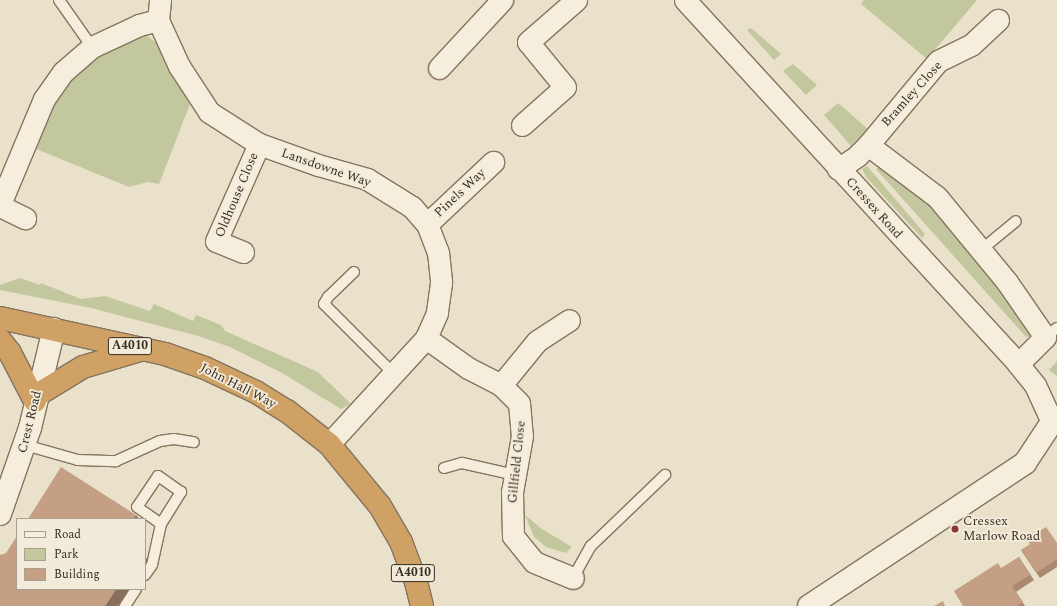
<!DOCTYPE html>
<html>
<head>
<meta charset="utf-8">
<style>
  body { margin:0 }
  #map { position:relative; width:1057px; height:606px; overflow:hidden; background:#eae1ca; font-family:Spectral,serif }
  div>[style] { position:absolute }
  .green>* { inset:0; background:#c2c79e }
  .roads { filter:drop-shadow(1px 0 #857460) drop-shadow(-1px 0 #857460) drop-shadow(0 1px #857460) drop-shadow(0 -1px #857460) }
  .lane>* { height:10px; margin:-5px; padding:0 5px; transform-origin:5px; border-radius:5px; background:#f6eedc }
  .street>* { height:21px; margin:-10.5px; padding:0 10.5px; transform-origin:10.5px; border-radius:10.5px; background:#f6eedc }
  .secondary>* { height:22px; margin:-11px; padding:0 11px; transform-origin:11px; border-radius:11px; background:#f6eedc }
  .highway>* { height:22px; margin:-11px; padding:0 11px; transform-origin:11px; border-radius:11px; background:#cfa165 }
  .wall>* { inset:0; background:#a98972 }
  .shaded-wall>* { inset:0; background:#896f5c }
  .building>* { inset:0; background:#c49f84 }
  .dots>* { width:11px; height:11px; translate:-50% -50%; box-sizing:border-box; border:2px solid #f2ebd9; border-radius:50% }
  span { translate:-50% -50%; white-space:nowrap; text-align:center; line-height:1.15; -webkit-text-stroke:3.5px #f2ebd9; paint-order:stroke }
  .shield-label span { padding:1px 3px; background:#f2ebd9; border:1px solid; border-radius:3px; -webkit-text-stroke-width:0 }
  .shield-label { font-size:12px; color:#372c22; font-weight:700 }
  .street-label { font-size:13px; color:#372c22 }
  .poi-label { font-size:13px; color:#372c22 }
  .left { translate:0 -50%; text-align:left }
  .legend { position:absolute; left:16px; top:518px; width:130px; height:72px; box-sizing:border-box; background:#f2ebd9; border:1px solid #a79f90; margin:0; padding:5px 7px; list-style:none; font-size:12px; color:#372c22 }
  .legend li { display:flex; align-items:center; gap:8px; height:20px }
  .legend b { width:20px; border:1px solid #a79f90 }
</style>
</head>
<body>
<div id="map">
  <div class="green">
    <div style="clip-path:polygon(864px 0,977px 0,927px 59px,861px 4px)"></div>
    <div style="clip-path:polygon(751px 28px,781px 54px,774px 60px,747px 30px)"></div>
    <div style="clip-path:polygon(147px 36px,158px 44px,163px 59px,190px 104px,159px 184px,148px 182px,129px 187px,34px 148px,55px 95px,74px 70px,98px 52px,128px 39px)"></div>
    <div style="clip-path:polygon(793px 64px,817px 85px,806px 95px,783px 71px)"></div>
    <div style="clip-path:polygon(838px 103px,868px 129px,851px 146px,824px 115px)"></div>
    <div style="clip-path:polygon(883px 165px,929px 201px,1025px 318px,1031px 336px,1026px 337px,876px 169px)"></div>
    <div style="clip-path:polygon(867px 166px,925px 234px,922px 238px,866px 177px,862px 169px)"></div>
    <div style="clip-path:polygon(20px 278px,40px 285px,41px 283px,81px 299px,105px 296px,150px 311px,154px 304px,193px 321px,196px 315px,221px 325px,225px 331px,318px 372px,351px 404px,341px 409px,282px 373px,230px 347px,198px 336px,91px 308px,0 290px,0 285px)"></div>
    <div style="clip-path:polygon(1057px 361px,1057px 376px,1049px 370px)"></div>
    <div style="clip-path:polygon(525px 515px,542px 529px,572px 547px,566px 553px,546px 547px,534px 537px)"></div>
  </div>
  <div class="roads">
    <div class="lane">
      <div style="left:59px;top:0;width:57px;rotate:54.9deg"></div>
      <div style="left:981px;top:250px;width:45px;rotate:-39.6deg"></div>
      <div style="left:354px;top:272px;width:36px;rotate:136deg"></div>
      <div style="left:328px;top:297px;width:8px;rotate:120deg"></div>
      <div style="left:324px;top:304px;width:100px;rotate:45deg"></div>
      <div style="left:1045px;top:337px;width:15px;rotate:-37deg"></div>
      <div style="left:25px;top:445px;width:55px;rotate:15.8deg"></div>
      <div style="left:78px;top:460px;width:38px;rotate:2deg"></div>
      <div style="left:116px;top:461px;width:48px;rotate:-24.4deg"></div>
      <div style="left:160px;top:441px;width:14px;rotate:-8deg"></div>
      <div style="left:174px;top:439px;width:20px;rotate:9deg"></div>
      <div style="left:444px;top:468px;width:19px;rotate:-16deg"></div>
      <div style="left:462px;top:463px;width:54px;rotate:12.8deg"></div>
      <div style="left:145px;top:575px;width:12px;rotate:-55deg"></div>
      <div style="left:152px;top:565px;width:42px;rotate:-77.6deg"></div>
      <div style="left:161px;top:524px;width:38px;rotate:-58deg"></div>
      <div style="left:181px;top:492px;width:28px;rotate:-145deg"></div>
      <div style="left:158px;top:476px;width:37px;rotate:124deg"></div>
      <div style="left:137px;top:507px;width:29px;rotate:35deg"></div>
      <div style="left:573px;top:578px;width:37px;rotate:-61deg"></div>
      <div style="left:591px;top:546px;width:103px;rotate:-43.8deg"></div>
      <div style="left:125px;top:606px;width:20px;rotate:-57deg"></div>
    </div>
    <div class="street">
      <div style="left:685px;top:0;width:493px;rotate:47.5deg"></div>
      <div style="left:1018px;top:364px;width:27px;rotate:51deg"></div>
      <div style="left:1035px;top:385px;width:41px;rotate:65.3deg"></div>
      <div style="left:158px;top:20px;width:20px;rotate:-84deg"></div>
      <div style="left:439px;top:68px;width:93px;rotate:-47.2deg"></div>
      <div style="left:522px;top:125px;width:57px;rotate:-41.5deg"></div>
      <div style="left:565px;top:87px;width:58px;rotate:-129.4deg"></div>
      <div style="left:528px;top:42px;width:64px;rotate:-41.2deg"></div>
      <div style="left:868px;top:145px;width:109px;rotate:-50.2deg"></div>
      <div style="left:938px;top:61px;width:37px;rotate:-26deg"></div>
      <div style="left:971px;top:45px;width:37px;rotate:-43deg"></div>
      <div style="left:838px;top:169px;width:23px;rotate:-34deg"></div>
      <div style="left:857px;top:156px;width:16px;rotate:-45deg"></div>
      <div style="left:868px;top:145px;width:86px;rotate:37deg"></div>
      <div style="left:937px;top:197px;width:110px;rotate:50.5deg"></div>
      <div style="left:1007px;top:282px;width:67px;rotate:55.4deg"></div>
      <div style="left:1045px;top:337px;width:38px;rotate:135deg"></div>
      <div style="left:0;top:204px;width:114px;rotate:-67.3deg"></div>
      <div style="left:44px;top:99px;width:33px;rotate:-55deg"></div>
      <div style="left:63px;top:72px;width:38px;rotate:-41deg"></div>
      <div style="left:92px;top:47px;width:52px;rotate:-25.1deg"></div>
      <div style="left:139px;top:25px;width:20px;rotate:-15deg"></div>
      <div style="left:158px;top:20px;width:51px;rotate:65.5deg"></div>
      <div style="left:179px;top:66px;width:55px;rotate:56.9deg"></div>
      <div style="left:209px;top:112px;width:59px;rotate:32.6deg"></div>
      <div style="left:259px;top:144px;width:63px;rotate:19.6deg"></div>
      <div style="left:318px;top:165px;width:51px;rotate:15.9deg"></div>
      <div style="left:367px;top:179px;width:53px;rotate:31.9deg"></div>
      <div style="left:412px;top:207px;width:23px;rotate:49deg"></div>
      <div style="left:427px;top:224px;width:30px;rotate:69deg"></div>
      <div style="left:438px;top:252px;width:31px;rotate:84deg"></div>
      <div style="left:441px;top:283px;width:30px;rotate:98deg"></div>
      <div style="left:437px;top:313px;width:27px;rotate:114deg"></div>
      <div style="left:426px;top:338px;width:144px;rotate:132.5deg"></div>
      <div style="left:0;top:206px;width:28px;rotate:26deg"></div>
      <div style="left:427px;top:224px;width:91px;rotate:-43.2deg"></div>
      <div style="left:243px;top:252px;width:29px;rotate:-158deg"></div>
      <div style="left:216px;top:241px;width:106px;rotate:-66.1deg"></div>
      <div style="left:426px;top:338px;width:52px;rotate:35.5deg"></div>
      <div style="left:468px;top:368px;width:37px;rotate:27deg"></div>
      <div style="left:501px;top:385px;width:25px;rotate:45deg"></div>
      <div style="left:519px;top:403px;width:33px;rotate:85deg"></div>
      <div style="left:522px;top:436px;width:57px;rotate:100.1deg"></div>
      <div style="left:512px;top:492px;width:44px;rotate:88.7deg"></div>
      <div style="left:513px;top:536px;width:33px;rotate:51deg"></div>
      <div style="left:534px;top:562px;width:42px;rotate:22.3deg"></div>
      <div style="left:501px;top:385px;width:57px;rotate:-50.7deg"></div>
      <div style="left:537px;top:341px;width:38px;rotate:-33deg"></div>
    </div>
    <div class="secondary">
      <div style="left:0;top:514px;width:91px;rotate:-70.8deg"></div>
      <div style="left:30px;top:428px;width:102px;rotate:-76.4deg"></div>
      <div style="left:809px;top:606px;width:259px;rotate:-33.5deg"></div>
      <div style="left:1025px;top:463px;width:49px;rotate:-56.6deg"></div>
      <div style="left:1052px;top:422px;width:5px;rotate:-22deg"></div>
    </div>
    <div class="highway">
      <div style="left:0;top:318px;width:169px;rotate:12.3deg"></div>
      <div style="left:165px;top:354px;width:42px;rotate:19.3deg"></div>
      <div style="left:205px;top:368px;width:56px;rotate:25.2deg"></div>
      <div style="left:256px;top:392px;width:36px;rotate:32deg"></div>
      <div style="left:287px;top:411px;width:53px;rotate:38.2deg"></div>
      <div style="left:329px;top:444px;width:80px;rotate:50.6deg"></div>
      <div style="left:380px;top:506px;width:42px;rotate:59.7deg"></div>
      <div style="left:401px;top:542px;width:43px;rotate:69.4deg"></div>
      <div style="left:416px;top:582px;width:25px;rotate:76deg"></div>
      <div style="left:0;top:340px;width:16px;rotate:52deg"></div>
      <div style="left:10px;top:353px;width:54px;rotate:62.5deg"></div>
      <div style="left:37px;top:395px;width:54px;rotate:-31.3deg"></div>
      <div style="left:83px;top:367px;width:59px;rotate:-16.6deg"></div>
    </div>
  </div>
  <div class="wall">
    <div style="clip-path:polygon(1057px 543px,1057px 567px,1040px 578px,1021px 550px)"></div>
    <div style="clip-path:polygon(1019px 557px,1034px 580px,1016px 592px,1025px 606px,963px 606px,1002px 568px)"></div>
  </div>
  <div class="shaded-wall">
    <div style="clip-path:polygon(136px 515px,139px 519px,133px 519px)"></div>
    <div style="clip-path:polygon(145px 557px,148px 560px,145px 564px)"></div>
    <div style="clip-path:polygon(116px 589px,129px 589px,118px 606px,105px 606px)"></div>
  </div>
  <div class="building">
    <div style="clip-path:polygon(61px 467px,136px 515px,133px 519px,28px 519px)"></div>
    <div style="clip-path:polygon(1046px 527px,1057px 543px,1057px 559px,1036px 573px,1021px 550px,1030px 544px,1027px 539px)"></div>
    <div style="clip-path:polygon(17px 536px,17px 589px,116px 589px,105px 606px,0 606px,0 555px,6px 553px)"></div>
    <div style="clip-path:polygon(1019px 557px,1030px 575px,1012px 586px,1023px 602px,1017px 606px,963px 606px,954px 591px,998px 563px,1001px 568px)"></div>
    <div style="clip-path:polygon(943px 601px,945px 606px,934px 606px)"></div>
  </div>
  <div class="dots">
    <div style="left:955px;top:529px;background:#8d3637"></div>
  </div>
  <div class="shield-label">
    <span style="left:130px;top:346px">A4010</span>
    <span style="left:413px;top:573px">A4010</span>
  </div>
  <div class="street-label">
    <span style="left:912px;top:94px;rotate:-48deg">Bramley Close</span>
    <span style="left:326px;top:168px;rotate:19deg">Lansdowne Way</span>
    <span style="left:460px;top:193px;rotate:-43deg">Pinels Way</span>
    <span style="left:237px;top:195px;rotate:-67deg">Oldhouse Close</span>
    <span style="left:874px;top:208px;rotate:48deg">Cressex Road</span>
    <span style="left:238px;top:386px;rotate:27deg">John Hall Way</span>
    <span style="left:30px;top:422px;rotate:-76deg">Crest Road</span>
    <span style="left:517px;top:462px;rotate:-84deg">Gillfield Close</span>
  </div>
  <div class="poi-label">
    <span class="left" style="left:963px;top:529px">Cressex<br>Marlow Road</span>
  </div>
  <ul class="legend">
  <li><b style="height:5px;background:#f6eedc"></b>Road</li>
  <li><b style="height:11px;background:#c2c79e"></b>Park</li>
  <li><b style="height:11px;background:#c49f84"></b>Building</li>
  </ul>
</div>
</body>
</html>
